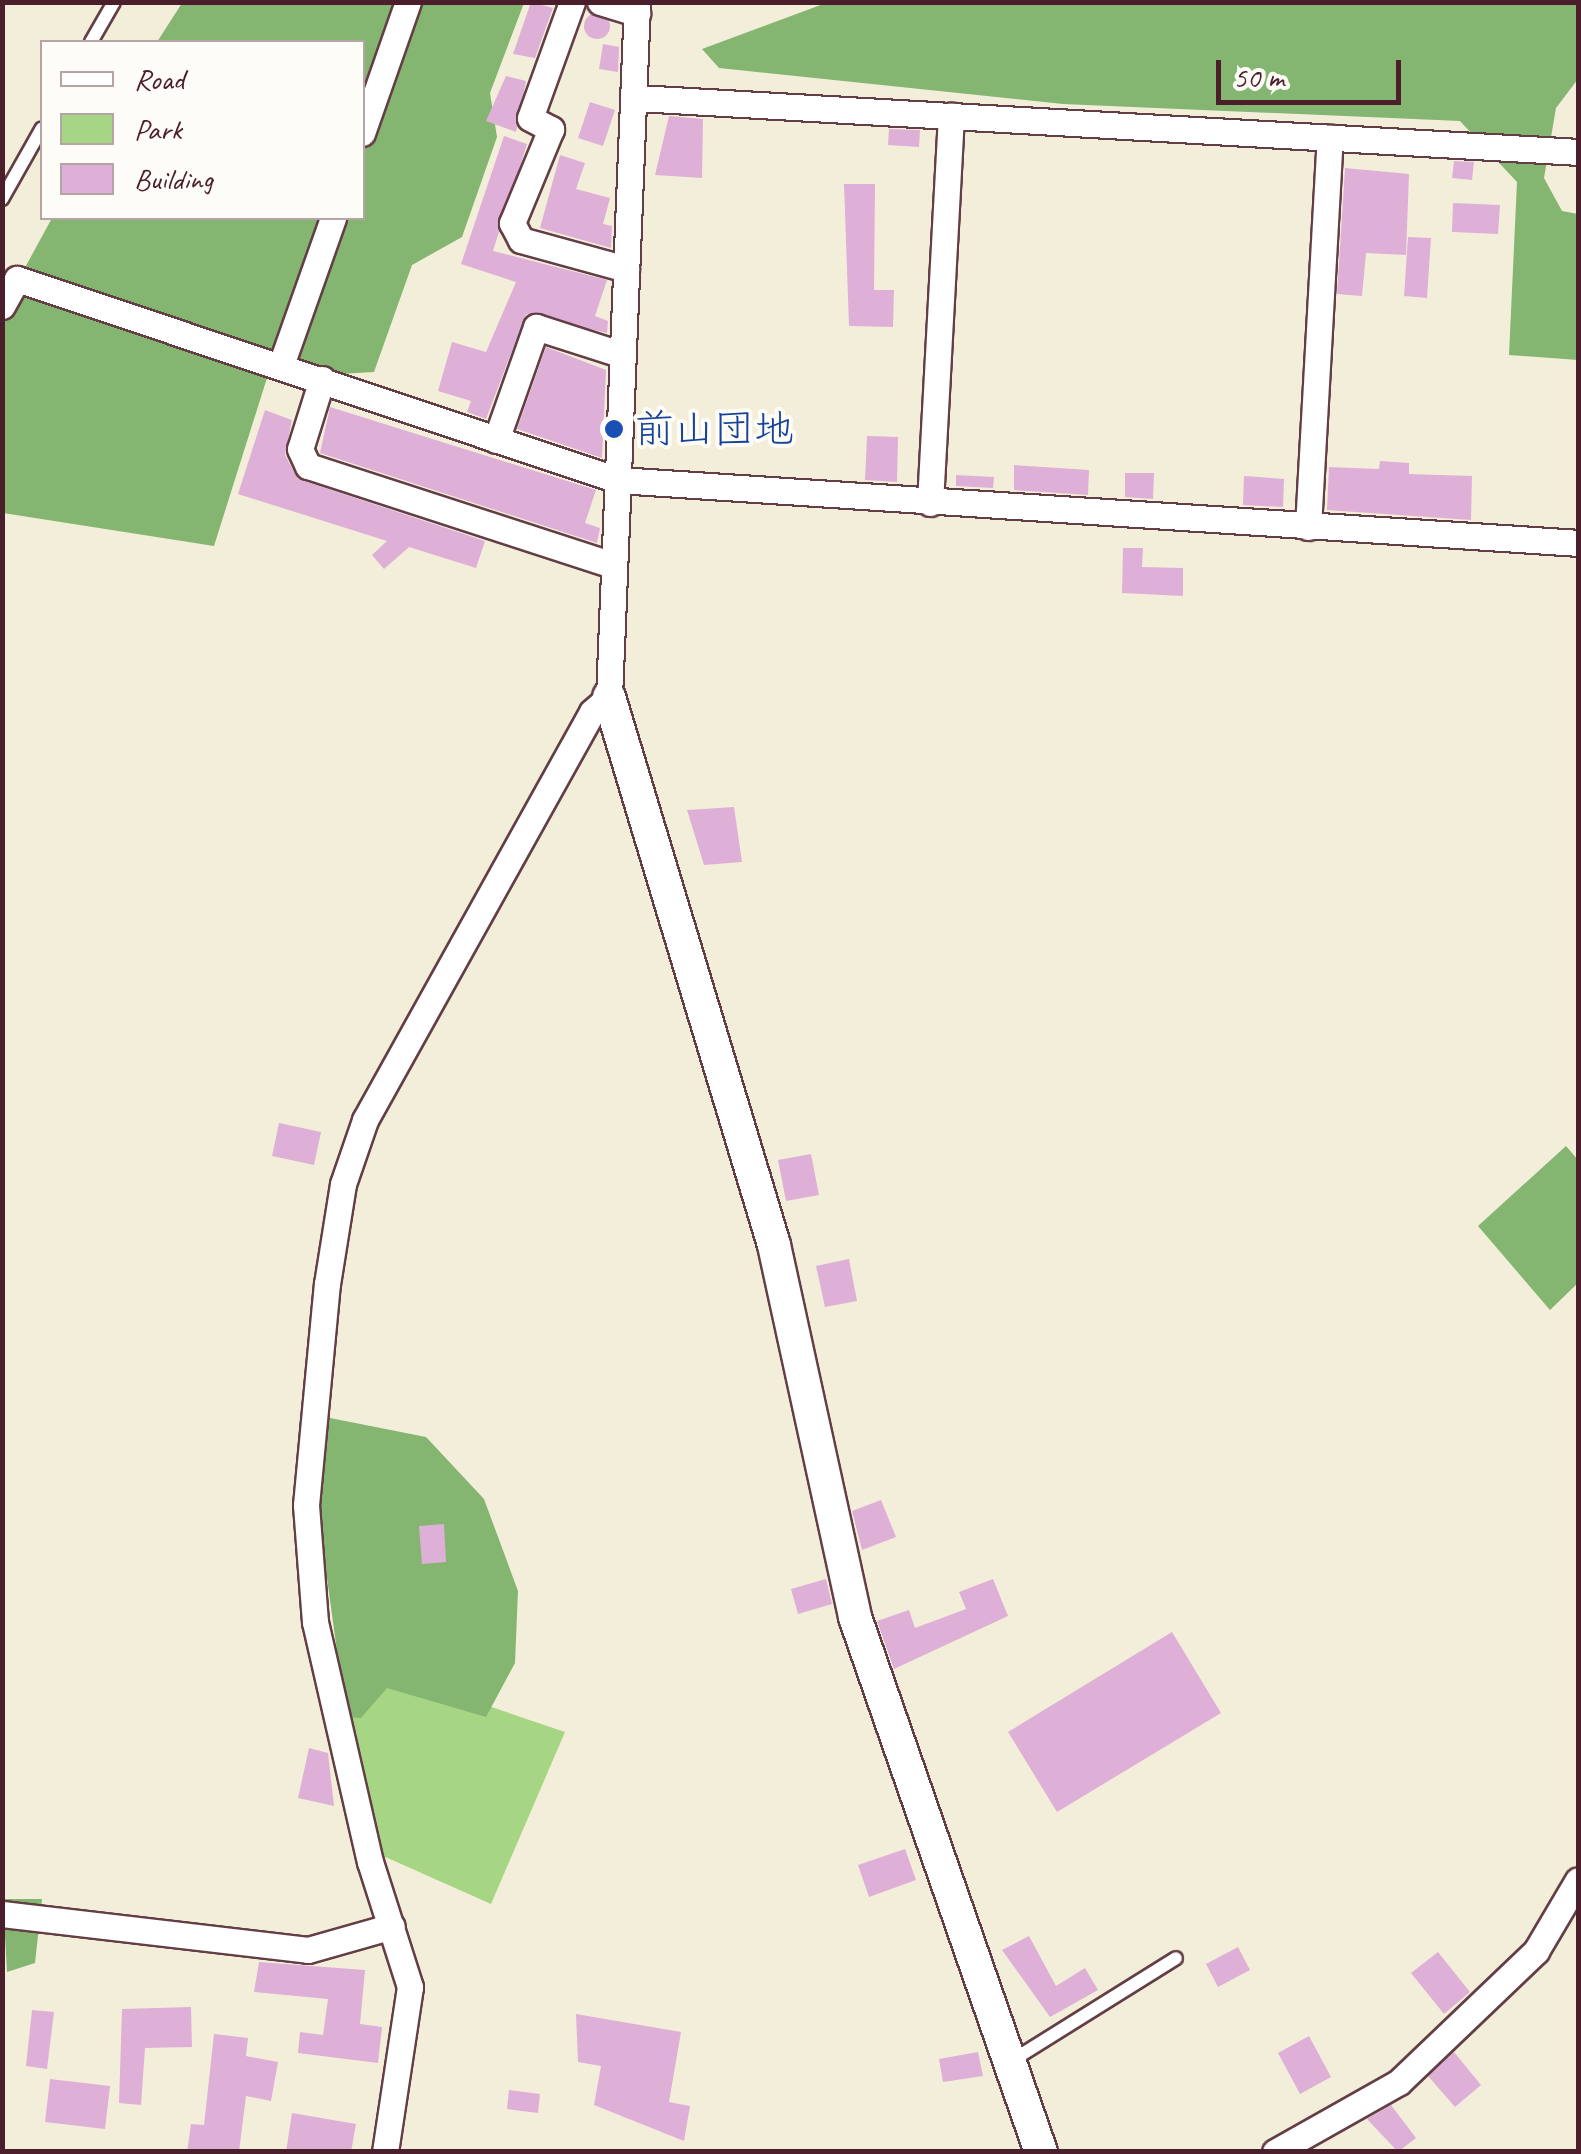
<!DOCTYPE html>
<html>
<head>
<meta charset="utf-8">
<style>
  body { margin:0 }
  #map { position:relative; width:1581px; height:2154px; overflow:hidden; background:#f3eed9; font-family:Caveat,"Klee One",sans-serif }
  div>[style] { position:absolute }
  .green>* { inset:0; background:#a6d583 }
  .forest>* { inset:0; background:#84b671 }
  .building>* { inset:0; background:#deb0d8 }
  .round { border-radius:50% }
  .roads { filter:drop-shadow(2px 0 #633e45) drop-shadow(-2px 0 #633e45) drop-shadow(0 2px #633e45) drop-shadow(0 -2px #633e45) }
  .service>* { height:12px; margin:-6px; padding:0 6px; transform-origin:6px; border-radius:6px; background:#fff }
  .minor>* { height:25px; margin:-12.5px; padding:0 12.5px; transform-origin:12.5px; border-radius:12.5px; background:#fff }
  .tertiary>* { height:32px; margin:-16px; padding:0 16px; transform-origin:16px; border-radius:16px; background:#fff }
  .dots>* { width:28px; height:28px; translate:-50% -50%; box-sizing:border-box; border:5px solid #fdfcf7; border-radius:50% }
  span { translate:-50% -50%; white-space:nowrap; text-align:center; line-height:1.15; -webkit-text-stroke:8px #fdfcf7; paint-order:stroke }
  .transit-label { font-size:40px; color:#164399 }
  .left { translate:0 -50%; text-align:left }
  .frame { position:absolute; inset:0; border:5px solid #4a1f2b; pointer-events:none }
  .legend { position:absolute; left:40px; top:40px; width:325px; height:180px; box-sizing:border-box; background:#fdfcf7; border:2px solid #b5a4a5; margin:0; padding:12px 18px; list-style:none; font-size:30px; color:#4a1f2b }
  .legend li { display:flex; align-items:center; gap:20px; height:50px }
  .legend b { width:50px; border:2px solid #b5a4a5 }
  .scale { position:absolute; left:1216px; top:60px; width:185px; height:45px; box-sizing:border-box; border:5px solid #4a1f2b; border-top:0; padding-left:12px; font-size:30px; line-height:35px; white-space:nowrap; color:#4a1f2b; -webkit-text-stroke:8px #fdfcf7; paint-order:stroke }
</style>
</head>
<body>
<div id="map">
  <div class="green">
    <div style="clip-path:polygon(332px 1653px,565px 1732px,491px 1904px,381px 1855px)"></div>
  </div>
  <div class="forest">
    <div style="clip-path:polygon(182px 3px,524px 3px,490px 93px,497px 137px,462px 237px,412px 265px,374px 372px,267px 378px,214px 546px,3px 513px,3px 308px,52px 218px,362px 218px,362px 42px,157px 42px)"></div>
    <div style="clip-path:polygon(826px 3px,1578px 3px,1578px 79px,1556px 108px,1544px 178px,1562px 211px,1578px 214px,1578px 360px,1509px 355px,1517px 182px,1460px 121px,1063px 104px,719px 68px,702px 49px)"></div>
    <div style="clip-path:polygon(1566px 1146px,1578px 1160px,1578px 1283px,1550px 1310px,1478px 1226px)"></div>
    <div style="clip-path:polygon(325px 1417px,426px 1437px,484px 1499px,518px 1591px,515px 1663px,486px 1717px,387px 1688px,361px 1718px,346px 1717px,317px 1505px)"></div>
    <div style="clip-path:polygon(3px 1899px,42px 1899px,35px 1963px,7px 1972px)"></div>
  </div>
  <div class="building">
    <div style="clip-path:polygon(531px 2px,553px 8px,535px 58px,513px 54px)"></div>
    <div class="round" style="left:584px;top:13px;width:26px;height:26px"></div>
    <div style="clip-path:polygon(603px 44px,619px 47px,618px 72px,599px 69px)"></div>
    <div style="clip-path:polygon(506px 76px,526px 81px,516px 132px,486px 121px)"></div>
    <div style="clip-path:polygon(590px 102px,615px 110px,603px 146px,578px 138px)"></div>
    <div style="clip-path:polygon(669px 116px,703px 119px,702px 178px,655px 175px)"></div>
    <div style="clip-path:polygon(889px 129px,920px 130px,919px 147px,888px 145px)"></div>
    <div style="clip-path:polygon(504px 136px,527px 144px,493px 251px,607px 280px,595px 316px,608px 321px,607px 333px,526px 314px,486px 419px,467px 412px,471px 401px,438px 391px,452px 342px,486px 352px,516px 282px,461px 264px)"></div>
    <div style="clip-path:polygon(560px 155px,585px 163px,576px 189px,610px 198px,603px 224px,612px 226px,611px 248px,540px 228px)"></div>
    <div style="clip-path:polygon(1454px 161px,1474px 162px,1472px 180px,1452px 178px)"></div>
    <div style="clip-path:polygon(1345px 168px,1409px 174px,1406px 255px,1366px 253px,1362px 296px,1337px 294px)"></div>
    <div style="clip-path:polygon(844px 184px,875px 184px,874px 290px,894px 290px,893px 327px,849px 326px)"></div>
    <div style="clip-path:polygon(1453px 203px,1500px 205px,1498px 234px,1452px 232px)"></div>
    <div style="clip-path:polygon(1408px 237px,1431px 238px,1427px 298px,1404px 296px)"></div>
    <div style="clip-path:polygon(546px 347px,606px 370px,602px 458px,517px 429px)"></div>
    <div style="clip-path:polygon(330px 407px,596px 490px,585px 523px,600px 528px,597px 543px,320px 453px)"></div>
    <div style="clip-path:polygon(265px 410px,292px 420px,285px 455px,298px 479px,485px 541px,476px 568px,409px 547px,384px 569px,372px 555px,387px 541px,238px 494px)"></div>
    <div style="clip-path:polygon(867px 436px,898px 437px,897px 482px,865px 480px)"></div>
    <div style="clip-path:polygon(1380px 461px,1409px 463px,1409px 474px,1472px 476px,1471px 520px,1327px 510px,1329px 467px,1379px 469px)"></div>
    <div style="clip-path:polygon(1014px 465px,1089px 470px,1088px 495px,1014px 490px)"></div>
    <div style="clip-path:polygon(1125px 473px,1154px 473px,1153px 499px,1125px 497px)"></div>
    <div style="clip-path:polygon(956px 475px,994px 477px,993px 488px,956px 486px)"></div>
    <div style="clip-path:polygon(1244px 476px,1284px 479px,1283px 507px,1243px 505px)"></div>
    <div style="clip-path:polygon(1123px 548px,1143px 548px,1142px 567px,1183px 568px,1183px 596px,1122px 593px)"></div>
    <div style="clip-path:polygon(734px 807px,742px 862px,704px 865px,687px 810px)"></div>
    <div style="clip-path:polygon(279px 1123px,321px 1132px,314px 1165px,272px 1156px)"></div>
    <div style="clip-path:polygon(811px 1154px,819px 1195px,786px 1201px,778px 1160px)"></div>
    <div style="clip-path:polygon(849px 1259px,857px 1301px,825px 1307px,816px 1266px)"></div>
    <div style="clip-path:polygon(881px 1500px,896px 1537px,862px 1550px,852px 1511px)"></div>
    <div style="clip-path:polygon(444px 1524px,446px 1562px,422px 1564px,419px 1526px)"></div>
    <div style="clip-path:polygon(826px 1579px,832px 1604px,798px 1614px,791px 1589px)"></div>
    <div style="clip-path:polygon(993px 1579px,1008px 1616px,894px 1669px,877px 1621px,909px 1610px,915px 1628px,966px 1609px,959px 1592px)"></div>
    <div style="clip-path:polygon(1172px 1632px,1221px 1713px,1057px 1812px,1008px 1732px)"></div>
    <div style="clip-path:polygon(309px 1748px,328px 1753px,334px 1806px,298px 1798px)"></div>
    <div style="clip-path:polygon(905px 1849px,916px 1880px,869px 1897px,858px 1865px)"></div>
    <div style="clip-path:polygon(1029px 1936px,1056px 1986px,1085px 1968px,1098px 1990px,1050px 2017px,1002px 1950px)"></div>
    <div style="clip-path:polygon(1238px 1947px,1250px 1970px,1218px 1987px,1206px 1964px)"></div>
    <div style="clip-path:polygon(1438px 1952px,1470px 1992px,1444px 2014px,1411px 1973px)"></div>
    <div style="clip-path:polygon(259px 1962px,365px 1970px,360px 2024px,382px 2027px,378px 2063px,298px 2053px,300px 2032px,323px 2035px,328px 1999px,254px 1992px)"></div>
    <div style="clip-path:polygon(191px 2007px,192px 2047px,145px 2048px,141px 2105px,119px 2103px,122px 2009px)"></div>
    <div style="clip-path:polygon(32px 2010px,54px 2012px,47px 2069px,26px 2066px)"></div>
    <div style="clip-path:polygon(576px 2014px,681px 2032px,669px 2102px,690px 2106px,684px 2141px,594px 2105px,601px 2066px,578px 2062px)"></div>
    <div style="clip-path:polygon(214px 2034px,248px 2038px,246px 2056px,278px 2062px,271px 2101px,246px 2096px,239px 2152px,187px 2152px,191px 2124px,204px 2125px)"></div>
    <div style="clip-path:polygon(1309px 2036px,1331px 2077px,1300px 2094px,1278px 2053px)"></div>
    <div style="clip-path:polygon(978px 2052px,983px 2076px,943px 2082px,939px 2059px)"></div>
    <div style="clip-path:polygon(1454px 2052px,1481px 2085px,1455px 2107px,1428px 2076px)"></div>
    <div style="clip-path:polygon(50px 2079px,110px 2086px,105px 2129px,45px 2122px)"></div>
    <div style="clip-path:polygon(509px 2090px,540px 2094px,538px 2113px,507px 2109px)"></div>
    <div style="clip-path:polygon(1391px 2105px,1416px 2138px,1398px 2152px,1367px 2119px)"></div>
    <div style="clip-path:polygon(292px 2113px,356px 2124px,351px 2152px,286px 2152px)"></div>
  </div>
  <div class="roads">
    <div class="service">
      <div style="left:91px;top:42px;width:46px;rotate:-60.1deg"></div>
      <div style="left:2px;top:199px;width:81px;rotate:-60.6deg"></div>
      <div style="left:1013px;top:2060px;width:192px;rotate:-32deg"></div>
    </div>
    <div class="minor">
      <div style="left:572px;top:2px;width:123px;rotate:109.9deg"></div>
      <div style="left:530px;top:118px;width:24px;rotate:28deg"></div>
      <div style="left:551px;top:129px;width:102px;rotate:112.5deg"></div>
      <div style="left:512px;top:223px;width:19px;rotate:62deg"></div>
      <div style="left:521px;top:240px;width:109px;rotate:15.4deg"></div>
      <div style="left:600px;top:2px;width:39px;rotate:17deg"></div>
      <div style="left:637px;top:98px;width:943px;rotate:3.28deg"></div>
      <div style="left:362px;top:133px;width:139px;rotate:-70.7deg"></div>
      <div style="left:2px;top:306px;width:31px;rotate:-61deg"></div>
      <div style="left:17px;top:279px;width:634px;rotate:18.49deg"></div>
      <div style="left:618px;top:480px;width:962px;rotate:3.75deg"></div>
      <div style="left:281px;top:365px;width:156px;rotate:-70.5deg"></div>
      <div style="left:322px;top:379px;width:73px;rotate:107.4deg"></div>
      <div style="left:300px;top:449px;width:19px;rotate:65deg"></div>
      <div style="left:308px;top:466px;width:320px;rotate:18deg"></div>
      <div style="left:496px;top:440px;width:120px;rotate:-70.5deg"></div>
      <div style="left:536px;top:327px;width:91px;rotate:17.8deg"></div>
      <div style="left:930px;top:503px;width:388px;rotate:-86.9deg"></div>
      <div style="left:1308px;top:527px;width:390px;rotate:-86.8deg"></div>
      <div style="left:2px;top:1914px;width:308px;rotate:6.7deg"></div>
      <div style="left:308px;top:1950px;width:87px;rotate:-15.9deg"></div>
      <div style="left:385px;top:2152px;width:167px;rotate:-81.4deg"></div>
      <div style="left:410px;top:1987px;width:131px;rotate:-107.7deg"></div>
      <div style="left:370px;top:1862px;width:246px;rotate:-102.9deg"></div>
      <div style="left:315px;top:1622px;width:117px;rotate:-94.4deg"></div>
      <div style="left:306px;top:1505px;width:222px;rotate:-84.6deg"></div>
      <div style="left:327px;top:1284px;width:101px;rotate:-80.9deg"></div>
      <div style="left:343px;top:1184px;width:68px;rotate:-71deg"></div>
      <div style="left:365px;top:1120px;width:467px;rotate:-60.9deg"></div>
      <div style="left:592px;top:712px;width:23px;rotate:-41deg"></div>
      <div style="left:609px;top:697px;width:696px;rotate:-87.69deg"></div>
      <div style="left:1275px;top:2152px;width:142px;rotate:-29.4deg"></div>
      <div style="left:1399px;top:2082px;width:190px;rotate:-43.7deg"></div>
      <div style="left:1536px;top:1951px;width:82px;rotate:-59.4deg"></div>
    </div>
    <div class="tertiary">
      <div style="left:609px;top:697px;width:572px;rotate:73.24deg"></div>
      <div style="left:774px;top:1245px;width:381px;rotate:77.7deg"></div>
      <div style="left:855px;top:1617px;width:566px;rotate:70.83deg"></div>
    </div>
  </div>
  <div class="dots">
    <div style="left:614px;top:429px;background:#1a4fb4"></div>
  </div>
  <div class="transit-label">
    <span class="left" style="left:634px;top:429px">前山団地</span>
  </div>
  <div class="frame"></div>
  <ul class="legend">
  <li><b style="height:12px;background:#fff"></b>Road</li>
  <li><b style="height:28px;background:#a6d583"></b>Park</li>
  <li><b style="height:28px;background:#deb0d8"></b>Building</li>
  </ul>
  <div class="scale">50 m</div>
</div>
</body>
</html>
